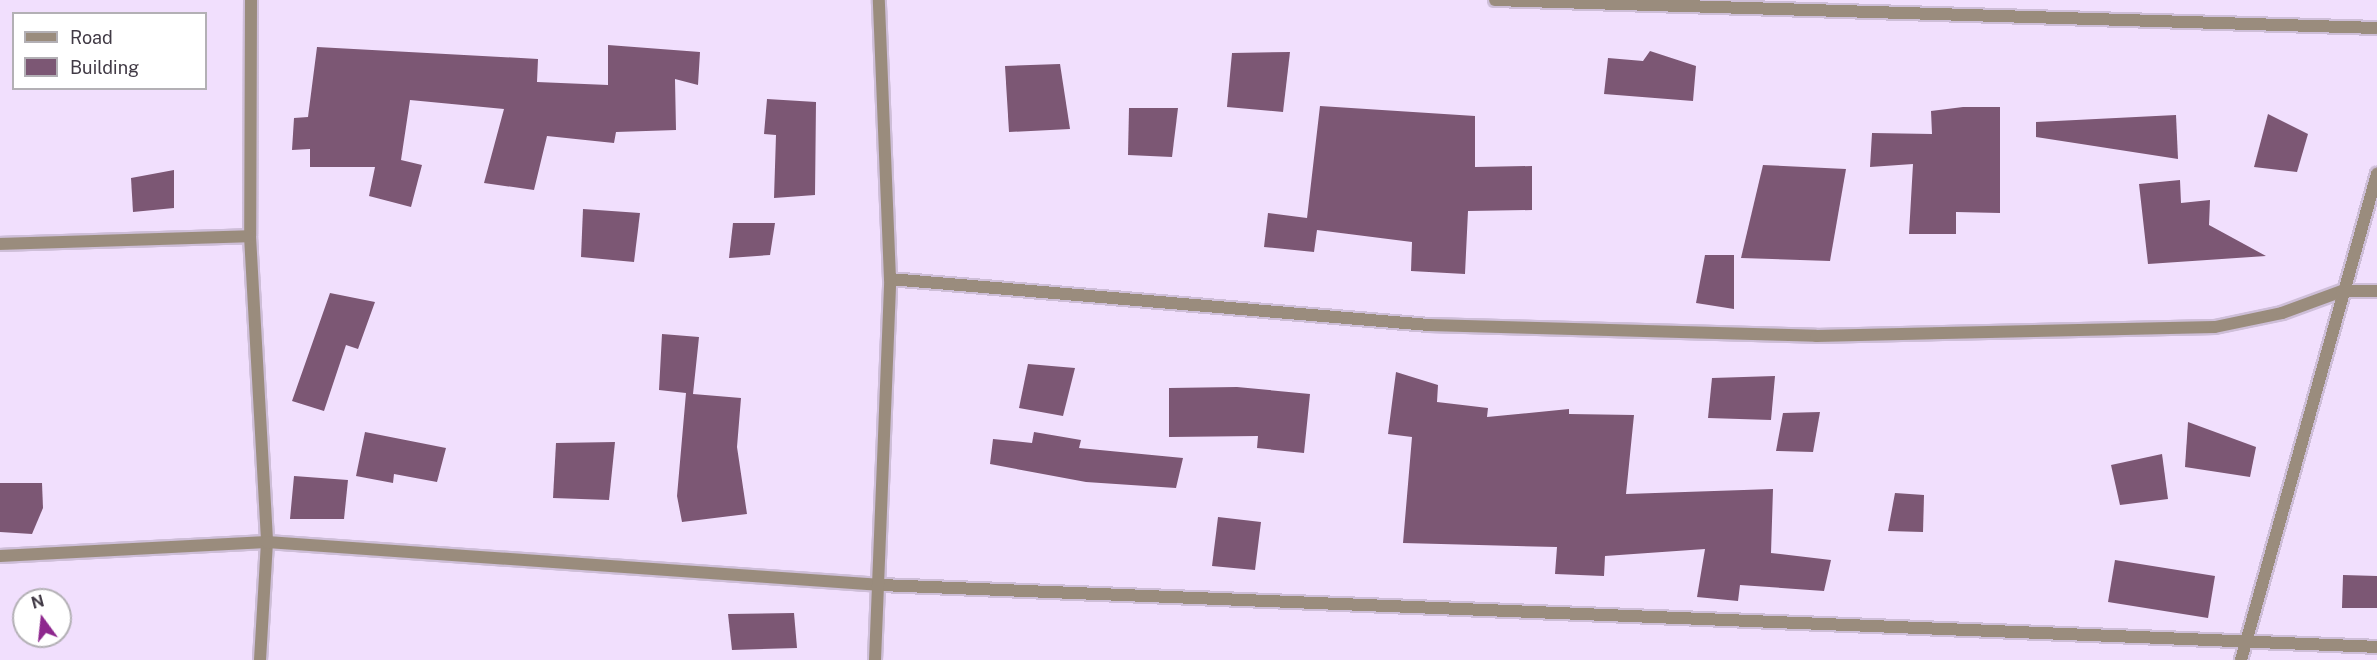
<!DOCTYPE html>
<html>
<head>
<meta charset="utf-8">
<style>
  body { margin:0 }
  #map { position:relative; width:2377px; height:660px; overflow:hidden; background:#f1dffd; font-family:"Public Sans",sans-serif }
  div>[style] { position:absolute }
  .building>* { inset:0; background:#7c5774 }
  .roads { filter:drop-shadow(2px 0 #cebed8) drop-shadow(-2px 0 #cebed8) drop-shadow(0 2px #cebed8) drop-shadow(0 -2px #cebed8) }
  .street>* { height:12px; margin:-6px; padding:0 6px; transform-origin:6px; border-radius:6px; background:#9a8c7d }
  span { translate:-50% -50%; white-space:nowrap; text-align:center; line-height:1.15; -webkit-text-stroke:6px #fff; paint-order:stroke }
  .legend { position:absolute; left:12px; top:12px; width:195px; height:78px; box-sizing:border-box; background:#fff; border:2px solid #b3b0b5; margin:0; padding:8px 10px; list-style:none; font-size:18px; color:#413a45 }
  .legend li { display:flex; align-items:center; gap:12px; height:30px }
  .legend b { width:30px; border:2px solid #b3b0b5 }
  .north { position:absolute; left:12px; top:588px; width:60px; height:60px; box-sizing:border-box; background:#fff; border:2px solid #b3b0b5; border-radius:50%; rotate:345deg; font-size:16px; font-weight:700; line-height:24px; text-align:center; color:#413a45 }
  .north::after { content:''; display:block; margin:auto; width:21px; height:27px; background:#8e278e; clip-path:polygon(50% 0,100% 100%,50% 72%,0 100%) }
</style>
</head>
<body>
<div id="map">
  <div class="building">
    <div style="clip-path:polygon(608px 45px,700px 52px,698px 85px,675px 79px,676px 130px,616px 132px,614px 143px,547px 136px,534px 190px,484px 183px,504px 109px,410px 100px,401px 160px,422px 165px,411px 207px,369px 196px,375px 167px,310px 167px,310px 149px,292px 150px,294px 118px,308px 117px,317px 47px,538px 59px,537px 82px,608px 85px)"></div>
    <div style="clip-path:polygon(1650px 51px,1696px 66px,1693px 101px,1604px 94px,1608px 58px,1643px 61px)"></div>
    <div style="clip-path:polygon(1290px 52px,1283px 112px,1227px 107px,1232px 53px)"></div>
    <div style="clip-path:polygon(1060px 64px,1070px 129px,1009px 132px,1005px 66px)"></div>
    <div style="clip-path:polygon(767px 99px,816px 102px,815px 195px,774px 198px,776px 135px,764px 134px)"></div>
    <div style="clip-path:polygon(1320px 106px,1475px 116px,1475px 167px,1532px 166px,1532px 210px,1468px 211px,1465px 274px,1411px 271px,1412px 242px,1317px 230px,1314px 252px,1264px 247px,1268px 213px,1307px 218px)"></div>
    <div style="clip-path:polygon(1963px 107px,2000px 107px,2000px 213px,1956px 212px,1956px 234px,1909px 234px,1913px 164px,1870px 167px,1872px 133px,1932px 134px,1931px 111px)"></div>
    <div style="clip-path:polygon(1129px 108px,1178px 108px,1172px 157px,1128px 155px)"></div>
    <div style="clip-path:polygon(2268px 114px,2308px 134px,2297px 172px,2254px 167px)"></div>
    <div style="clip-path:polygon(2176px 115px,2178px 159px,2036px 137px,2036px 122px)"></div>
    <div style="clip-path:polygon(1763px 165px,1846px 169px,1830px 261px,1741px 258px)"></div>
    <div style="clip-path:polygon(174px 170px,174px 208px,133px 212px,131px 178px)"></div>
    <div style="clip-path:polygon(2180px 180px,2181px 203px,2210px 200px,2209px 225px,2266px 256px,2148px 264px,2139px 184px)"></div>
    <div style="clip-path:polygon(583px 209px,640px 213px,634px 262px,581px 257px)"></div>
    <div style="clip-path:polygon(733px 223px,775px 223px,770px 255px,729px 258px)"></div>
    <div style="clip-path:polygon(1705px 255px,1734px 255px,1734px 309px,1696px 303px)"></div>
    <div style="clip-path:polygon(330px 293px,375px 302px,358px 349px,346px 345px,324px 411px,292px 401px)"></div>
    <div style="clip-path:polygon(662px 334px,699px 337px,693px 394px,741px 398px,737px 447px,747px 514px,682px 522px,677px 496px,686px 393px,659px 390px)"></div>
    <div style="clip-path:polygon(1028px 364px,1075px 368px,1063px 416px,1019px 408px)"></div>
    <div style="clip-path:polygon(1396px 372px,1438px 385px,1437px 402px,1488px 408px,1487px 417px,1569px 409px,1569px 414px,1634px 415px,1626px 494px,1773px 489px,1771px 553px,1831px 560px,1824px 591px,1740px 585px,1738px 601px,1697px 597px,1705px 549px,1605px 556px,1604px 576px,1555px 574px,1557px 547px,1403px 543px,1412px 437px,1388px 434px)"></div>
    <div style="clip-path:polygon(1775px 376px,1771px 420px,1708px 418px,1712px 378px)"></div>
    <div style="clip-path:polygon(1237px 387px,1310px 394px,1304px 453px,1257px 448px,1258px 436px,1169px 437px,1169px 388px)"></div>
    <div style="clip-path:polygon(1820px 412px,1813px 452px,1776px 451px,1783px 413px)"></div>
    <div style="clip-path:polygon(2188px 422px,2256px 447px,2250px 477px,2185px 467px)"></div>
    <div style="clip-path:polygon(365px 432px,446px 448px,437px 482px,394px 474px,393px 483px,356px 476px)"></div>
    <div style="clip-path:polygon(1034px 432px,1081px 440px,1079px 448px,1183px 458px,1176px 488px,1086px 482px,990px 464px,993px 439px,1032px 443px)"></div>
    <div style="clip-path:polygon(615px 442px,609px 500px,553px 498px,556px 443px)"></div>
    <div style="clip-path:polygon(2162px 454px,2168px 499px,2120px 505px,2111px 465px)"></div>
    <div style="clip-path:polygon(294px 476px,348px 480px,344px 519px,290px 519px)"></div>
    <div style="clip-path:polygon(0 483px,42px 483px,43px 508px,32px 534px,0 532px)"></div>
    <div style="clip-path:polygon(1895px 493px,1924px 495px,1923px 532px,1888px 531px)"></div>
    <div style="clip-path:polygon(1218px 517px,1261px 522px,1255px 570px,1212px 566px)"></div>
    <div style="clip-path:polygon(2115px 560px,2215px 576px,2208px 618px,2108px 602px)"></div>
    <div style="clip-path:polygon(2343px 575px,2377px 576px,2377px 608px,2342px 608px)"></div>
    <div style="clip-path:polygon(794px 613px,797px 648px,732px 650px,728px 614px)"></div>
  </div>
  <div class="roads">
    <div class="street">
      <div style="left:251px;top:0;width:236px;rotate:90.2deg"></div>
      <div style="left:250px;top:236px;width:306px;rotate:86.8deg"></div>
      <div style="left:267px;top:542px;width:118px;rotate:93.4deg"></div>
      <div style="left:1495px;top:0;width:882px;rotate:1.82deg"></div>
      <div style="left:0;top:244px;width:250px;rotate:-1.8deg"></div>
      <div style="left:890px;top:279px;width:541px;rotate:4.88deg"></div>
      <div style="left:1429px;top:325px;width:387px;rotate:1.6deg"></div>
      <div style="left:1816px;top:336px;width:399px;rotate:-1.3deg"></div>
      <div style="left:2215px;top:327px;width:68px;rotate:-11.8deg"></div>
      <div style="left:2282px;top:313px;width:64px;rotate:-20.1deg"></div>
      <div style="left:2342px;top:291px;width:35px"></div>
      <div style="left:0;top:556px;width:267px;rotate:-3deg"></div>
      <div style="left:267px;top:542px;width:616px;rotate:4.01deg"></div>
      <div style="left:881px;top:585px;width:1497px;rotate:2.37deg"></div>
      <div style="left:875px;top:660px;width:381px;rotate:-87.7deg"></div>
      <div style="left:890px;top:279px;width:279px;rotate:-92.3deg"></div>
      <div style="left:2241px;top:660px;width:505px;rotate:-74.37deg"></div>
    </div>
  </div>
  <ul class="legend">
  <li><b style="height:8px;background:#9a8c7d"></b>Road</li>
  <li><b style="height:16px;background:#7c5774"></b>Building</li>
  </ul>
  <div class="north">N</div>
</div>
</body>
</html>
